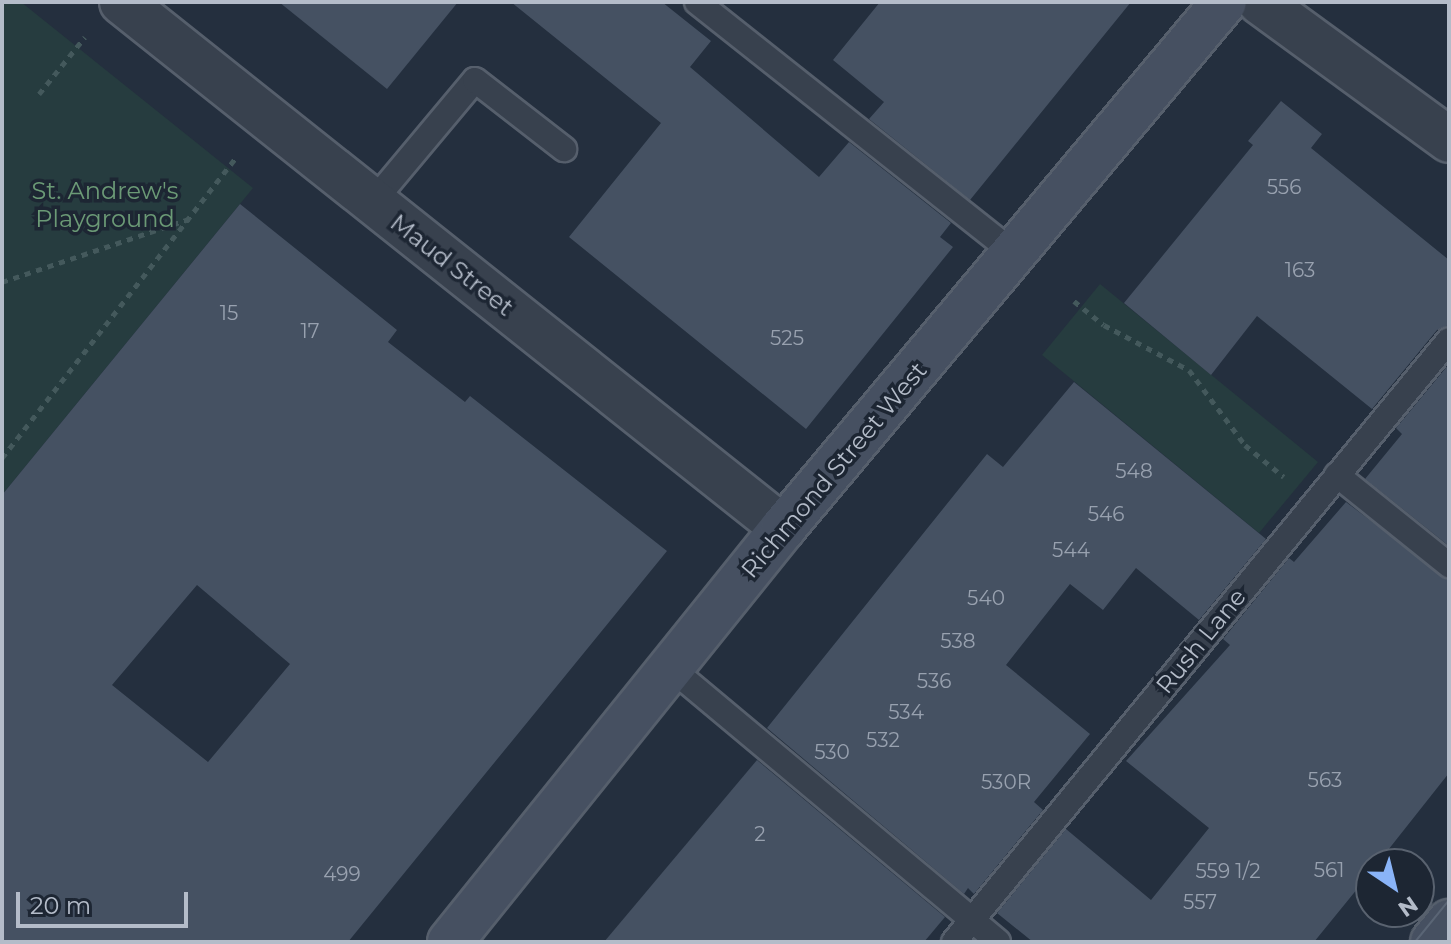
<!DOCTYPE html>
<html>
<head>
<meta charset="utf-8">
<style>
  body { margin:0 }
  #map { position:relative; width:1451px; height:944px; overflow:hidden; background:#242f3e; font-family:Montserrat,sans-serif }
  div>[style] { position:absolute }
  .green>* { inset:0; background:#263c3f }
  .building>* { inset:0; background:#455162 }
  .path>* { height:5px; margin-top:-2.5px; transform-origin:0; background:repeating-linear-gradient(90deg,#44595c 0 6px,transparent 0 12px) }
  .roads { filter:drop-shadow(2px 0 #565f6c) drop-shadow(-2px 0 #565f6c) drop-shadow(0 2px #565f6c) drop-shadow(0 -2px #565f6c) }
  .lane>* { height:24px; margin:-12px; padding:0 12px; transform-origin:12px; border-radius:12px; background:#38414e }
  .street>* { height:44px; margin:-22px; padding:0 22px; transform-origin:22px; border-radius:22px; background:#38414e }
  .secondary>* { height:44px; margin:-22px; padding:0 22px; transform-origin:22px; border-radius:22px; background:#465061 }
  .tram>* { height:2px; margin:-1px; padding:0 1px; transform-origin:1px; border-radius:1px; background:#5a6575 }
  span { translate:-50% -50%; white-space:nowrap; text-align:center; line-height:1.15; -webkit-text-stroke:7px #1d2633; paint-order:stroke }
  .number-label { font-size:20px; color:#98a1af }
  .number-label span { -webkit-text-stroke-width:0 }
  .park-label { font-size:24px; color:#6b9a76 }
  .street-label { font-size:24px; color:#b4bcc9 }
  .frame { position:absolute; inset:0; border:4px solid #b4bcc9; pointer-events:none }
  .north { position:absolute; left:1355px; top:848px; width:80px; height:80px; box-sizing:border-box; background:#1d2633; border:2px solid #59626f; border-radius:50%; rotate:145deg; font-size:22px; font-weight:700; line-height:32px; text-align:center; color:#b4bcc9 }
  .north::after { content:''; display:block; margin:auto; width:28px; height:36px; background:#8ab4f8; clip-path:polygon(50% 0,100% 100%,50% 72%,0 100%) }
  .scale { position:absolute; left:16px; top:892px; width:172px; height:36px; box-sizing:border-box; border:4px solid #b4bcc9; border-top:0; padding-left:10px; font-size:24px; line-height:28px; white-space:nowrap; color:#b4bcc9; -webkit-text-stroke:6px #1d2633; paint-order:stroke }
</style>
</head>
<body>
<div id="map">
  <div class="green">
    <div style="clip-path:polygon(2px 2px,21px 2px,253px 188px,2px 495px)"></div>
    <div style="clip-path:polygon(1100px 284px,1318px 462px,1259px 533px,1042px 355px)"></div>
  </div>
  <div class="building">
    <div style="clip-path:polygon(279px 2px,458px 2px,387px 89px)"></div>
    <div style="clip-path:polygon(511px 2px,662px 2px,711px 41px,690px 67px,819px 177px,849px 142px,951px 223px,940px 237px,953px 247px,806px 429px,569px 237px,661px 123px)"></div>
    <div style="clip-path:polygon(880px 2px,1131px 2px,970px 200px,869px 119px,884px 102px,833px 60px)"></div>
    <div style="clip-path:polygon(1281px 101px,1322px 134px,1311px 148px,1449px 260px,1449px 325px,1437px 330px,1372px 409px,1257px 316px,1211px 375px,1124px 303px,1253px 145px,1248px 141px)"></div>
    <div style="clip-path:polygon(evenodd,240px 204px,397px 330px,388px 342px,465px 402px,470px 396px,667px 551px,348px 942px,2px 942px,2px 495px,240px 204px,197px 585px,290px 664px,208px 762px,112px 685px,197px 585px)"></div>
    <div style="clip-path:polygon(1449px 364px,1449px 546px,1365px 479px,1402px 434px,1396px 428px)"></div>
    <div style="clip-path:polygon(1074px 382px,1266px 539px,1199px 620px,1136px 568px,1103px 610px,1070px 584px,1006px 665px,1090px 734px,1034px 802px,1043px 810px,974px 894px,968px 888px,964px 894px,767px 728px,987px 454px,1003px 467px)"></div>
    <div style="clip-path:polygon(1346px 502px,1449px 580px,1449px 773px,1377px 864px,1371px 864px,1371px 872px,1314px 942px,1033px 942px,997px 913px,1066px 829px,1151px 900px,1209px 828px,1126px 761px,1230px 645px,1223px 639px,1289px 558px,1294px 562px)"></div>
    <div style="clip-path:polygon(757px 760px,945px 917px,924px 942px,604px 942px)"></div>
  </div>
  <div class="path">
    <div style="left:39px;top:94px;width:73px;rotate:-51.1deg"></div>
    <div style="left:2px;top:282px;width:200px;rotate:-18.6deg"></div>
    <div style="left:1074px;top:301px;width:38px;rotate:39deg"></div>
    <div style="left:1104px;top:325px;width:96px;rotate:27.9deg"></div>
    <div style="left:1189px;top:370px;width:94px;rotate:53.3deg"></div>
    <div style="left:1245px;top:445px;width:50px;rotate:39.4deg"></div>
    <div style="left:2px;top:458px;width:379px;rotate:-52.1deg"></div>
  </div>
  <div class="roads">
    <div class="lane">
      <div style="left:697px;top:2px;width:406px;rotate:38.4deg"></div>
      <div style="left:372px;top:203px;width:160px;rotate:-50.1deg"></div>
      <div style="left:475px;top:80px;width:113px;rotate:37.8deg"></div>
      <div style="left:1337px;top:475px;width:144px;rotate:38.8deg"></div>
      <div style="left:672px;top:669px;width:425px;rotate:39.9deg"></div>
      <div style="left:954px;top:942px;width:779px;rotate:-50.57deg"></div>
    </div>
    <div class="street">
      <div style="left:122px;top:2px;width:845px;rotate:38.51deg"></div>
      <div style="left:1260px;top:2px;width:234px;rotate:36.1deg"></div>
    </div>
    <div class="secondary">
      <div style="left:450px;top:942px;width:531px;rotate:-51.19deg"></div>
      <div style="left:783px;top:528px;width:686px;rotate:-50.02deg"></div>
      <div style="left:1433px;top:942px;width:26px;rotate:-51deg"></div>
    </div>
  </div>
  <div class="tram">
    <div style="left:1415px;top:942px;width:54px;rotate:-51deg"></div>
  </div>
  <div class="number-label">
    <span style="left:1284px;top:187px">556</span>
    <span style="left:1300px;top:270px">163</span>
    <span style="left:229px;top:313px">15</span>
    <span style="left:310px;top:331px">17</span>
    <span style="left:787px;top:338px">525</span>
    <span style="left:1134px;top:471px">548</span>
    <span style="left:1106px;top:514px">546</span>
    <span style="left:1071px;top:550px">544</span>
    <span style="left:986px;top:598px">540</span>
    <span style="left:958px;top:641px">538</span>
    <span style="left:934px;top:681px">536</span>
    <span style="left:906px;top:712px">534</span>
    <span style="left:883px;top:740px">532</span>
    <span style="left:832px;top:752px">530</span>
    <span style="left:1325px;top:780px">563</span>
    <span style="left:1006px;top:782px">530R</span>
    <span style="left:760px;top:834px">2</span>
    <span style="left:1329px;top:870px">561</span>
    <span style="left:1228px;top:871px">559 1/2</span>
    <span style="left:342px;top:874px">499</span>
    <span style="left:1200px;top:902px">557</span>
  </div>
  <div class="park-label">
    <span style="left:105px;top:205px">St. Andrew's<br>Playground</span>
  </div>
  <div class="street-label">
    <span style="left:452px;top:265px;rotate:38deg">Maud Street</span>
    <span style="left:834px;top:470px;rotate:-50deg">Richmond Street West</span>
    <span style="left:1201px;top:641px;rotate:-51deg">Rush Lane</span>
  </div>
  <div class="frame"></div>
  <div class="north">N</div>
  <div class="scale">20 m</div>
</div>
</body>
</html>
